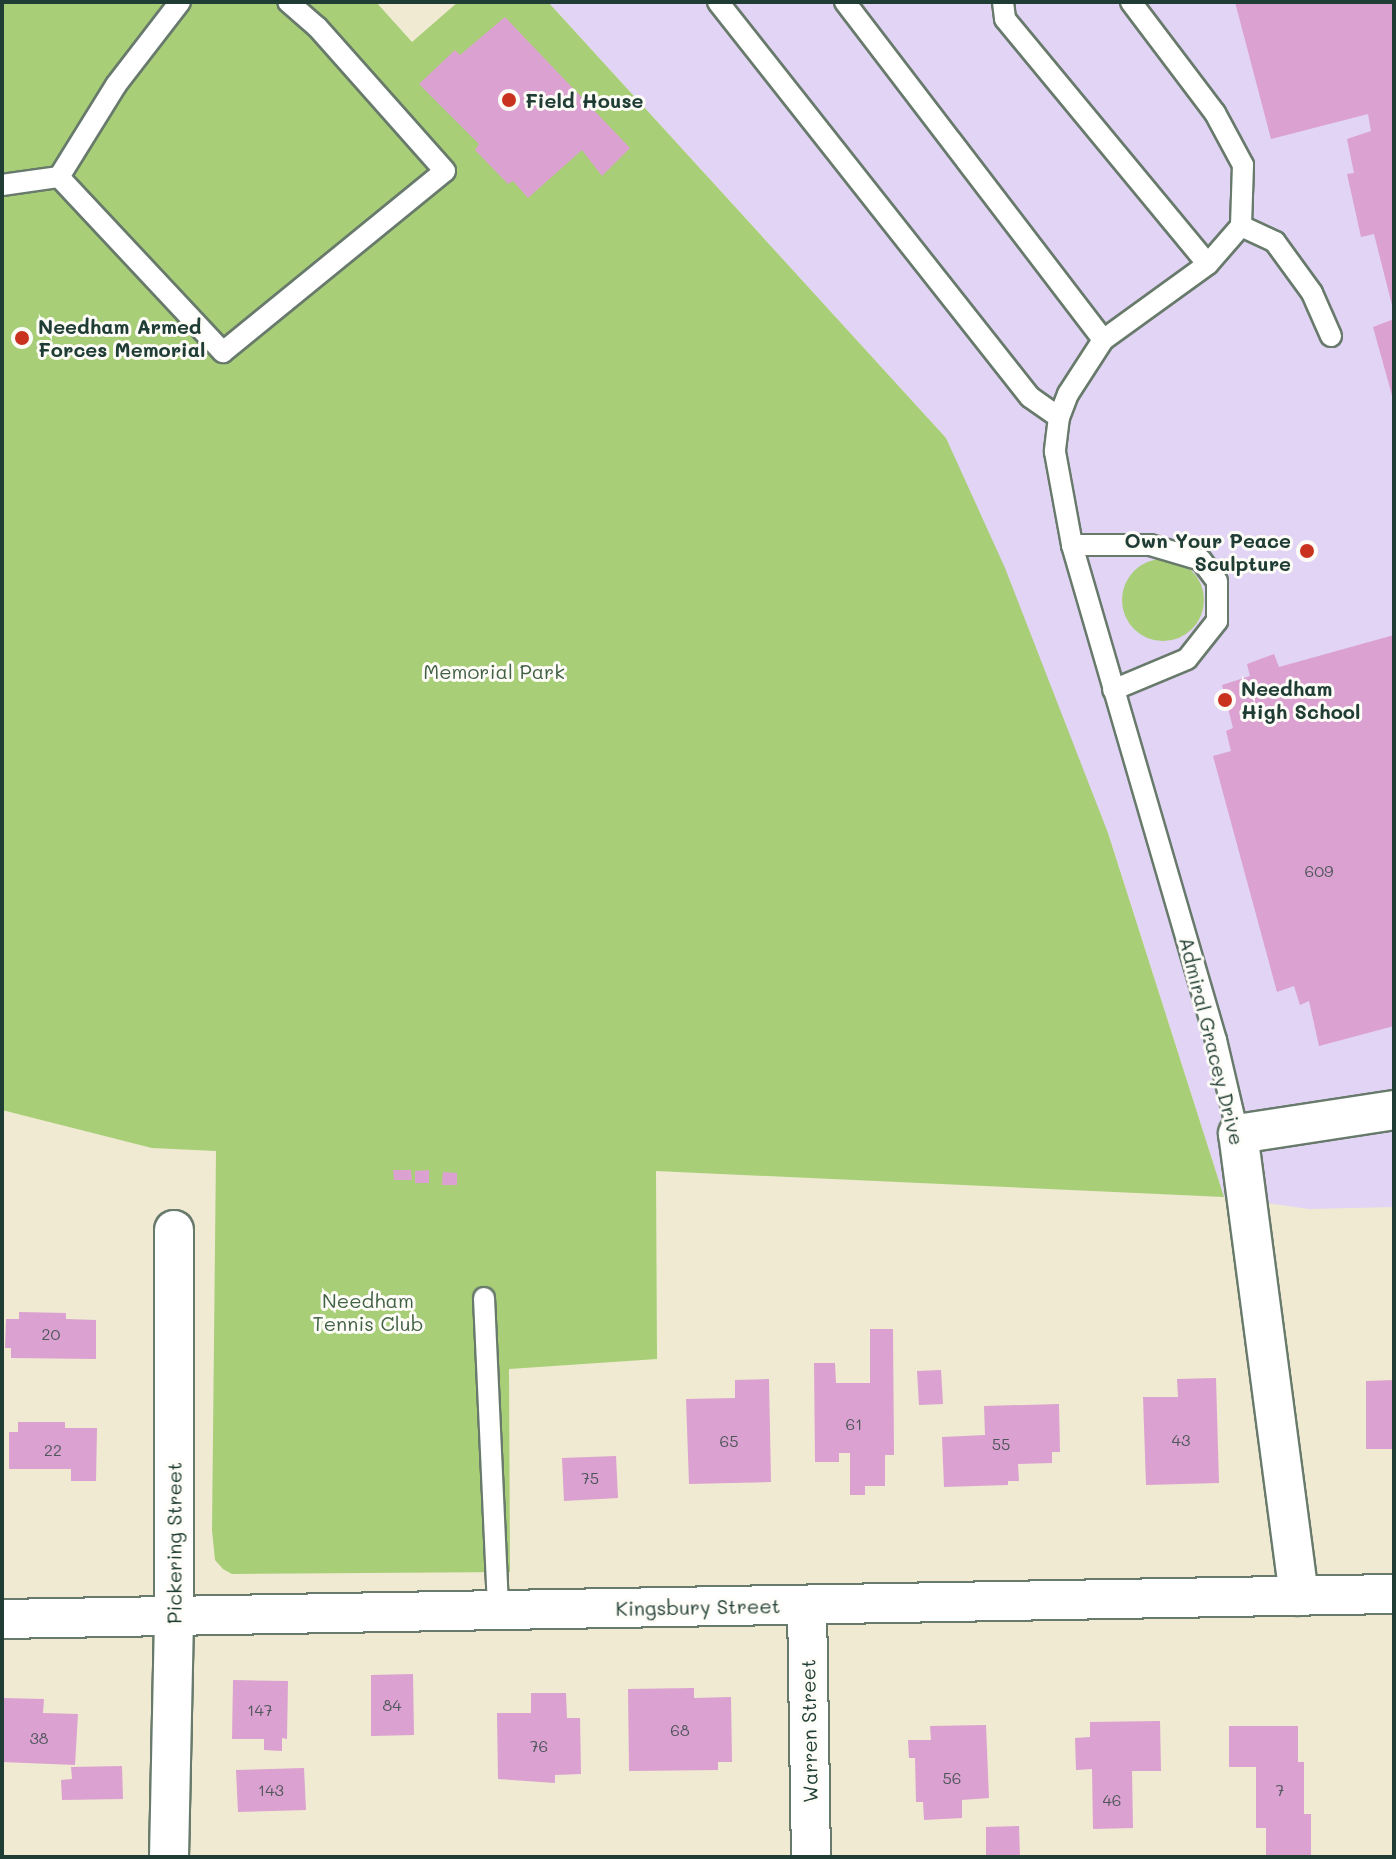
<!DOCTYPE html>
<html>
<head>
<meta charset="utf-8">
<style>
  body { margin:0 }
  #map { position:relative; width:1396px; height:1859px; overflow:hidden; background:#efead1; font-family:Mali,sans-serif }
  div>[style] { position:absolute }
  .built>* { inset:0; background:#e1d4f4 }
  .green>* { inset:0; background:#a8ce78 }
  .round { border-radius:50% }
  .building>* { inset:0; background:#dba1d0 }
  .roads { filter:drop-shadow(2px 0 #687a6b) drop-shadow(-2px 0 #687a6b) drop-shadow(0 2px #687a6b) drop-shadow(0 -2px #687a6b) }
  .lane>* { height:20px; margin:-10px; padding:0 10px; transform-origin:10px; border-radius:10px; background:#fff }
  .street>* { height:38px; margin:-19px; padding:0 19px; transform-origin:19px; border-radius:19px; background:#fff }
  .dots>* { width:22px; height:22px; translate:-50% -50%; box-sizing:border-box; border:4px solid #fdfcf7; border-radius:50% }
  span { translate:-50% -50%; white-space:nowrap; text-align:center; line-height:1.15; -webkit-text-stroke:6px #fdfcf7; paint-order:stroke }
  .number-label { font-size:16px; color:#4e565b }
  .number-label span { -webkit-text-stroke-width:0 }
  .poi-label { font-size:20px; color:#1f3d34; font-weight:700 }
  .left { translate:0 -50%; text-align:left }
  .right { translate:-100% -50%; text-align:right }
  .park-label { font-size:20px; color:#416145 }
  .street-label { font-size:20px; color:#1f3d34 }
  .frame { position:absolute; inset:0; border:4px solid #1f3d34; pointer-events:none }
</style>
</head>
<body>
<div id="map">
  <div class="built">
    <div style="clip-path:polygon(548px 2px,1394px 2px,1394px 1207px,1309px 1209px,1224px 1197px,1108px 833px,946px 438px)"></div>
  </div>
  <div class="green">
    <div style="clip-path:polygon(2px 2px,376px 2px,412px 42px,458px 2px,548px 2px,946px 438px,1005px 568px,1108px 833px,1224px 1197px,656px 1171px,657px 1359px,509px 1369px,510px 1572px,232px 1574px,223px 1569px,215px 1560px,212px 1530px,216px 1151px,152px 1148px,2px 1110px)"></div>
    <div class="round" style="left:1122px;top:559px;width:82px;height:82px"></div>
  </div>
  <div class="building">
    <div style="clip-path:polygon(1235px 2px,1394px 2px,1394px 313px,1374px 234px,1361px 237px,1347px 174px,1354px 173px,1347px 139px,1371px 131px,1368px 114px,1271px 139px)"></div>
    <div style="clip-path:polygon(505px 17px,630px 148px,602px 176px,582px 150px,528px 198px,513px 181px,508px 184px,475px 150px,479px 144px,419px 84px,455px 50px,460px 55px)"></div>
    <div style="clip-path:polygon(1394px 319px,1394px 399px,1393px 399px,1373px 327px)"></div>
    <div style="clip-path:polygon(1394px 635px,1394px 1026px,1319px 1046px,1309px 1001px,1300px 1005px,1294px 986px,1277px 992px,1213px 756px,1231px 751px,1226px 731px,1233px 728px,1222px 685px,1250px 676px,1247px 664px,1274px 654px,1279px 667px)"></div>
    <div style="clip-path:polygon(393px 1170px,411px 1170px,412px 1180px,394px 1180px)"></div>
    <div style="clip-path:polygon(429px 1170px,429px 1183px,415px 1183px,415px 1171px)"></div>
    <div style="clip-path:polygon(443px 1172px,457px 1173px,457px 1185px,442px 1185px)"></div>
    <div style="clip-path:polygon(19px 1312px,66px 1313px,66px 1319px,96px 1320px,96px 1359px,11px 1358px,11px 1348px,5px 1348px,6px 1319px,19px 1319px)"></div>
    <div style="clip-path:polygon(870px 1329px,893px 1329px,894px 1455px,885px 1455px,885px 1486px,865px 1486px,865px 1495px,850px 1495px,850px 1453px,839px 1453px,839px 1462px,815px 1462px,814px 1363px,835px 1363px,836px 1383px,870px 1383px)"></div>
    <div style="clip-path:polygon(941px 1370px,943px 1404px,919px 1405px,917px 1371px)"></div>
    <div style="clip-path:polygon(1216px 1378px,1219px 1483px,1146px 1485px,1143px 1397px,1178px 1397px,1177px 1379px)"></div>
    <div style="clip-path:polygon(769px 1379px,771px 1482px,689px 1484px,686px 1399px,735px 1398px,735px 1380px)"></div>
    <div style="clip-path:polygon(1394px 1380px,1394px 1449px,1366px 1449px,1366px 1381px)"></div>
    <div style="clip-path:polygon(1059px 1404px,1060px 1452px,1052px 1452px,1052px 1463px,1018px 1464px,1019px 1481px,1008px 1481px,1008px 1485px,944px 1487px,942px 1437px,985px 1435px,984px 1406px)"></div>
    <div style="clip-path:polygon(18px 1422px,65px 1422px,65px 1428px,97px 1428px,96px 1481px,71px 1481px,71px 1469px,9px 1469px,9px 1432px,18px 1432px)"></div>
    <div style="clip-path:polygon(616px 1456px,618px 1498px,564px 1501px,562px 1458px)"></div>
    <div style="clip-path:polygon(413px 1674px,414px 1735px,371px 1736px,371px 1675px)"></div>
    <div style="clip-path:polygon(233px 1680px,288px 1681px,287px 1739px,282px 1738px,282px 1751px,264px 1750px,264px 1739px,232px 1739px)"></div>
    <div style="clip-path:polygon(694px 1688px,694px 1698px,731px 1697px,732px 1762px,718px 1762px,718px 1770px,629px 1771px,628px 1689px)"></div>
    <div style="clip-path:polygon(531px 1693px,566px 1693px,567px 1718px,580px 1718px,581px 1774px,555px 1775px,555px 1783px,498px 1779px,497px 1713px,531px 1713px)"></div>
    <div style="clip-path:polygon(2px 1698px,44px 1699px,43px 1713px,78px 1714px,75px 1765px,2px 1762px)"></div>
    <div style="clip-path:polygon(1160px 1721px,1161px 1771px,1132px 1771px,1133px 1828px,1093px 1829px,1092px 1769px,1076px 1770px,1075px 1738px,1090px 1737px,1090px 1722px)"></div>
    <div style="clip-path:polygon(986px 1725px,989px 1798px,962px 1800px,962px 1818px,924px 1820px,923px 1802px,916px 1802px,915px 1758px,909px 1758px,908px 1740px,931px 1740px,930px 1726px)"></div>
    <div style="clip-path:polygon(1229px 1726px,1298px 1726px,1298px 1762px,1304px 1762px,1304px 1814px,1311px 1814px,1311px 1857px,1266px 1857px,1266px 1828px,1256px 1828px,1256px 1767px,1229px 1767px)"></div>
    <div style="clip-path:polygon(122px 1766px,123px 1799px,62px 1800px,61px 1780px,72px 1779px,71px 1767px)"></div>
    <div style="clip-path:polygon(304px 1768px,306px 1810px,238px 1812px,236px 1770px)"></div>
    <div style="clip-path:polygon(1019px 1826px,1020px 1857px,986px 1857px,986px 1827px)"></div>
  </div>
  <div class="roads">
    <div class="lane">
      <div style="left:718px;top:2px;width:503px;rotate:51.7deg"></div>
      <div style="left:1030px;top:397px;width:35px;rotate:35deg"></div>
      <div style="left:845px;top:2px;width:425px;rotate:52.6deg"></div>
      <div style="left:1003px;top:2px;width:17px;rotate:83deg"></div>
      <div style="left:1005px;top:19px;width:318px;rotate:50.4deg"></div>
      <div style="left:1131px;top:2px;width:139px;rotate:52.9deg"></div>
      <div style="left:1215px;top:113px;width:59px;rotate:61.7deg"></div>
      <div style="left:1243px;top:165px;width:61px;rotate:91.9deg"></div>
      <div style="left:1241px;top:226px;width:50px;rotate:131deg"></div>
      <div style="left:1208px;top:264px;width:130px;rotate:144.1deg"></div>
      <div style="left:1103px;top:340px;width:64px;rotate:122.9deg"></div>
      <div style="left:1068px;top:394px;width:25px;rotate:111deg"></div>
      <div style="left:1059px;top:417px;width:35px;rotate:97deg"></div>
      <div style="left:1055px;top:452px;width:95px;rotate:79.6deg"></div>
      <div style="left:1072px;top:545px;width:516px;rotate:73.78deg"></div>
      <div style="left:1216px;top:1040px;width:97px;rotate:76.8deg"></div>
      <div style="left:59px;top:177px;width:108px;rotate:-58.2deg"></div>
      <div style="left:116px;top:85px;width:105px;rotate:-52.4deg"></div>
      <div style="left:2px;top:185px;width:58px;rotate:-8deg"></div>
      <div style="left:59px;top:177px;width:240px;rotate:46.9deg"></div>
      <div style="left:223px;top:352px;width:286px;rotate:-39.2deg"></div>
      <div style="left:445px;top:171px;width:193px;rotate:-131.6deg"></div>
      <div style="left:317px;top:27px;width:38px;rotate:-139deg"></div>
      <div style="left:1241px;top:226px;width:38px;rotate:25deg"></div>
      <div style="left:1275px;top:242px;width:63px;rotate:54deg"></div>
      <div style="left:1312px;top:293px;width:47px;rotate:66.2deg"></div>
      <div style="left:1072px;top:545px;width:78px"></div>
      <div style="left:1150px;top:545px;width:53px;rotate:16.4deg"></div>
      <div style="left:1201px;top:560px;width:26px;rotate:53deg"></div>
      <div style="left:1217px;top:581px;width:40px;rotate:90deg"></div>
      <div style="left:1217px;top:621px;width:48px;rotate:128.3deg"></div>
      <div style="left:1187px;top:659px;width:80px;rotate:157.3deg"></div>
      <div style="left:484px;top:1298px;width:312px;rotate:87.4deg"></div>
    </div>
    <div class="street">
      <div style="left:1299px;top:1596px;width:466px;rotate:-97.5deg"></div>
      <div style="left:1238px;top:1134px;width:158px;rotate:-8.7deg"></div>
      <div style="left:807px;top:1605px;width:252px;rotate:89.1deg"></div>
      <div style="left:2px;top:1619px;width:1392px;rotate:-1.03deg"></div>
      <div style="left:169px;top:1857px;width:241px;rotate:-88.8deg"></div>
      <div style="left:174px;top:1616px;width:386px;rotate:-90deg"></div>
    </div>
  </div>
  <div class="dots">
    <div style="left:509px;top:100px;background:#c8321e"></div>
    <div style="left:22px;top:338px;background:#c8321e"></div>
    <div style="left:1307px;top:551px;background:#c8321e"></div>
    <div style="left:1225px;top:700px;background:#c8321e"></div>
  </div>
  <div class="number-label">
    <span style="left:1319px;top:871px">609</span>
    <span style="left:51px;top:1334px">20</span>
    <span style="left:854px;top:1424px">61</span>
    <span style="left:1181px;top:1440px">43</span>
    <span style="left:729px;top:1441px">65</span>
    <span style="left:1001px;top:1444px">55</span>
    <span style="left:53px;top:1450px">22</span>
    <span style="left:590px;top:1478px">75</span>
    <span style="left:392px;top:1705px">84</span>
    <span style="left:260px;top:1710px">147</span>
    <span style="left:680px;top:1730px">68</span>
    <span style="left:39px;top:1738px">38</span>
    <span style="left:539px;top:1746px">76</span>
    <span style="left:952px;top:1778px">56</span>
    <span style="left:271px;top:1790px">143</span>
    <span style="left:1280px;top:1790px">7</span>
    <span style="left:1112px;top:1800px">46</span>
  </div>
  <div class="poi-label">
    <span class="left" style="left:525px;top:100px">Field House</span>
    <span class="left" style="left:38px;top:338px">Needham Armed<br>Forces Memorial</span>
    <span class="right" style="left:1291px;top:552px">Own Your Peace<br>Sculpture</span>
    <span class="left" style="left:1241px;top:700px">Needham<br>High School</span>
  </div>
  <div class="park-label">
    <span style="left:494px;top:671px">Memorial Park</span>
    <span style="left:368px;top:1312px">Needham<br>Tennis Club</span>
  </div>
  <div class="street-label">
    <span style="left:1212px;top:1041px;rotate:76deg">Admiral Gracey Drive</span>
    <span style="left:174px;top:1543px;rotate:-90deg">Pickering Street</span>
    <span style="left:698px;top:1607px;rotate:-1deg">Kingsbury Street</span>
    <span style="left:809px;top:1731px;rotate:-91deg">Warren Street</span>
  </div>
  <div class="frame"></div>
</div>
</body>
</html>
